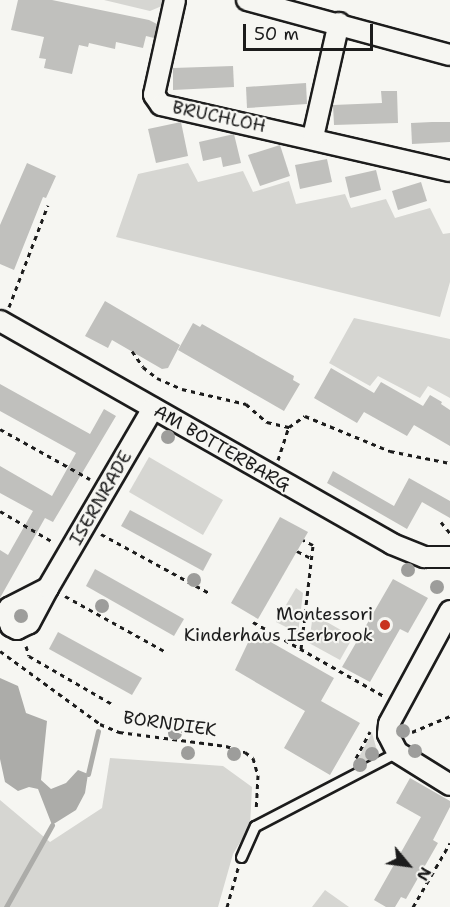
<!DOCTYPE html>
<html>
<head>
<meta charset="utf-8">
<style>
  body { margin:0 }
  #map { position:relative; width:450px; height:907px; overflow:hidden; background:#f6f6f2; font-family:"Shantell Sans",sans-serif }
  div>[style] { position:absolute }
  .green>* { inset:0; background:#d6d6d2 }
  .water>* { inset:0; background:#acaca9 }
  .stream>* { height:5px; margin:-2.5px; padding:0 2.5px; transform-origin:2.5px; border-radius:2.5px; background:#acaca9 }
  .building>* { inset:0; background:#c0c0bd }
  .path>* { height:3px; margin-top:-1.5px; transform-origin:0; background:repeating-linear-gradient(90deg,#1c1c1c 0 4.5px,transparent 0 9px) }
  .roads { filter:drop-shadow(2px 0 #1c1c1c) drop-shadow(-2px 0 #1c1c1c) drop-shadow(0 2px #1c1c1c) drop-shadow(0 -2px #1c1c1c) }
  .service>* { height:9px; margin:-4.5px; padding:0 4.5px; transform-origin:4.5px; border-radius:4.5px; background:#f6f6f2 }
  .minor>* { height:20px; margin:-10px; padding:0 10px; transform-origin:10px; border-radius:10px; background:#f6f6f2 }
  .trees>* { width:14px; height:14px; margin:-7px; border-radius:50%; background:#9d9d9b }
  .dots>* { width:16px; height:16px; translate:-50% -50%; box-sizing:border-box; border:3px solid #f6f6f2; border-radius:50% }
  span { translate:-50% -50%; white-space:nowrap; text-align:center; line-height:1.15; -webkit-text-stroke:4.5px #f6f6f2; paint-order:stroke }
  .street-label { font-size:18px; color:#1c1c1c }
  .poi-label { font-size:18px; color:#1c1c1c }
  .right { translate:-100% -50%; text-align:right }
  .north { position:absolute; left:378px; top:835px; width:60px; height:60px; -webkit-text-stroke:4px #f6f6f2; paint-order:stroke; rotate:119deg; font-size:16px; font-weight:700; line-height:24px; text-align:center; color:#1c1c1c }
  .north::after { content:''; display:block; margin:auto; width:21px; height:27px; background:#1c1c1c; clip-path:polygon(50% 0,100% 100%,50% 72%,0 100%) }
  .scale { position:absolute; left:243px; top:24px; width:130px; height:27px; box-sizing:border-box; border:3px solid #1c1c1c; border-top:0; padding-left:8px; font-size:18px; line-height:21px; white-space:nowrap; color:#1c1c1c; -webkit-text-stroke:4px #f6f6f2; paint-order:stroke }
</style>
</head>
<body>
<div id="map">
  <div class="green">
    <div style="clip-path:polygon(104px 0,168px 0,169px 3px,150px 11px)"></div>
    <div style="clip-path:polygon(188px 163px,198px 182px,243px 171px,253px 192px,289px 181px,296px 204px,345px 194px,351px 208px,386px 199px,395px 218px,430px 208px,443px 234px,450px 233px,450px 282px,440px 317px,116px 237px,138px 174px)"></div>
    <div style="clip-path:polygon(354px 318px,450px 339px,450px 398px,428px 386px,420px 398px,378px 376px,370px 386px,329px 363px)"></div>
    <div style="clip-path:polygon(149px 457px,223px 500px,203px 535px,129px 492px)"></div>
    <div style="clip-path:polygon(296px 588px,303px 593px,298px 633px,276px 622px)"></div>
    <div style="clip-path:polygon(313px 614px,353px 637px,340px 660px,309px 643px)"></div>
    <div style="clip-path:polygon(372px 733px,378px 754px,353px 768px)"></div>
    <div style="clip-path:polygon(110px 758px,223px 766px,252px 787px,250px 826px,233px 854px,218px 907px,0 907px,0 800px,50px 842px,102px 808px)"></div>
    <div style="clip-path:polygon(325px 890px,349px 907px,312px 907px)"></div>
  </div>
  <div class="water">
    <div style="clip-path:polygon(0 678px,18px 686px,26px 713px,47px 721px,41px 780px,51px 789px,66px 783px,78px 770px,88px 774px,85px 793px,76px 810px,52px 825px,38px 789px,29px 787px,18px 791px,5px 782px,0 759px)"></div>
  </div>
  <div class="stream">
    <div style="left:88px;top:774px;width:44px;rotate:-76.9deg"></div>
    <div style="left:6px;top:907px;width:94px;rotate:-60.7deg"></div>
  </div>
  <div class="building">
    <div style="clip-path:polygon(18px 0,52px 0,149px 20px,157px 24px,154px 38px,146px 36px,143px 48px,116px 42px,115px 49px,89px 43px,88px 47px,79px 45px,72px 74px,44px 68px,46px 59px,39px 58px,44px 37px,11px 30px)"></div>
    <div style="clip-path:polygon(233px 66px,234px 87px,173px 90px,173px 68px)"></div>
    <div style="clip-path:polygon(306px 83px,307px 104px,247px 108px,246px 87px)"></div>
    <div style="clip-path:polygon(381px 91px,397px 91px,398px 123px,334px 125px,333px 105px,382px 103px)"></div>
    <div style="clip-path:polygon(181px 122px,188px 156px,156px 163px,148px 129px)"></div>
    <div style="clip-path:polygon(432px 122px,450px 122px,450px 142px,412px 144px,411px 123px)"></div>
    <div style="clip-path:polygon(234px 134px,241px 163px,223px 167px,221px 157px,203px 161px,199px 142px)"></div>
    <div style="clip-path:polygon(280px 145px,290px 176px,260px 186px,248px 155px)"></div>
    <div style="clip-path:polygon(327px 159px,332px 182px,300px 189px,295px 165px)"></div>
    <div style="clip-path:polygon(27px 163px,56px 176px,46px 198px,43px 197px,14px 270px,0 264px,0 225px)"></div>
    <div style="clip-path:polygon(376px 170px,381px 190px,350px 198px,345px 177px)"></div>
    <div style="clip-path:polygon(421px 182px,427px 201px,398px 210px,392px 191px)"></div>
    <div style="clip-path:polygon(105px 301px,180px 345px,168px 368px,162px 369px,112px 340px,108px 348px,85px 336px)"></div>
    <div style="clip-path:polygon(193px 323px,200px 327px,202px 324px,294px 376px,293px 380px,300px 384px,284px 411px,178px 350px)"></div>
    <div style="clip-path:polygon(331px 368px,374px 393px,381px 382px,423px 406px,430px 395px,442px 402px,441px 404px,450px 410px,450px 446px,414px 425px,407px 436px,364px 412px,357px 423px,314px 398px)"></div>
    <div style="clip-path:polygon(0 384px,90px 434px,104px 409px,116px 416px,53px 522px,45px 518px,0 598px,0 550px,8px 555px,33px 511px,0 493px,0 466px,52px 496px,76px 453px,0 411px)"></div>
    <div style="clip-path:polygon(333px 471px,394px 506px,409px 478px,450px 501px,450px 518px,422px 502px,407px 529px,327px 483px)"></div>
    <div style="clip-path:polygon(130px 510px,212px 554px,203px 571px,121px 526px)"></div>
    <div style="clip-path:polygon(280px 517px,308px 532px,258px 619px,231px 603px)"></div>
    <div style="clip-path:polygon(95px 569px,184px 619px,174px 636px,86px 586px)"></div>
    <div style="clip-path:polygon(393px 579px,428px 598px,408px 633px,400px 629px,370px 682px,342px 667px)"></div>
    <div style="clip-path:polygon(58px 632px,142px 678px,132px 695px,49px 649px)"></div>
    <div style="clip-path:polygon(253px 632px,334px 678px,321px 701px,360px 723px,330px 775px,284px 748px,305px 711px,235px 670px)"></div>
    <div style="clip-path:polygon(410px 778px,450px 801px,450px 807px,433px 840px,438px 843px,406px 899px,401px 897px,395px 907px,386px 907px,374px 900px,421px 817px,396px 803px)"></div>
  </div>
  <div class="path">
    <div style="left:9px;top:307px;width:109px;rotate:-69.1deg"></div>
    <div style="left:132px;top:351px;width:19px;rotate:55deg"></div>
    <div style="left:143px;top:367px;width:18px;rotate:38deg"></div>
    <div style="left:157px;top:378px;width:27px;rotate:24deg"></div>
    <div style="left:182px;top:389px;width:66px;rotate:13.2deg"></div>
    <div style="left:246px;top:404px;width:28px;rotate:41deg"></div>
    <div style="left:267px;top:422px;width:23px;rotate:13deg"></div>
    <div style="left:0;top:429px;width:103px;rotate:29.1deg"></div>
    <div style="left:278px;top:460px;width:35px;rotate:-72deg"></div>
    <div style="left:289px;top:427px;width:19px;rotate:-35deg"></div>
    <div style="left:305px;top:416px;width:92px;rotate:22.4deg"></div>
    <div style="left:390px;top:451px;width:61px;rotate:11.3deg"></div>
    <div style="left:0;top:511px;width:61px;rotate:30.3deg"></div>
    <div style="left:441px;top:522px;width:14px;rotate:51deg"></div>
    <div style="left:101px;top:534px;width:123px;rotate:28.6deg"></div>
    <div style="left:297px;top:551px;width:16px;rotate:27deg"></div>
    <div style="left:65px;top:596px;width:115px;rotate:29deg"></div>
    <div style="left:253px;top:622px;width:150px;rotate:29.5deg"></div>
    <div style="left:26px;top:646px;width:10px;rotate:73deg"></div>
    <div style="left:29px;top:656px;width:98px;rotate:30deg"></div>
    <div style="left:301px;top:649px;width:105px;rotate:-83.4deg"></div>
    <div style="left:313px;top:545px;width:11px;rotate:-153deg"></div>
    <div style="left:0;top:651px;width:124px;rotate:36.1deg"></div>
    <div style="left:100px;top:724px;width:21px;rotate:23deg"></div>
    <div style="left:119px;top:732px;width:108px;rotate:7.5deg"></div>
    <div style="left:226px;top:746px;width:20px;rotate:18deg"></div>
    <div style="left:245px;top:752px;width:10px;rotate:37deg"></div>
    <div style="left:253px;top:758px;width:18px;rotate:74deg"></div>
    <div style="left:258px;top:775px;width:35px;rotate:93deg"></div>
    <div style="left:412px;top:732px;width:41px;rotate:-22.8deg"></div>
    <div style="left:356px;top:758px;width:30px;rotate:-62deg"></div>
    <div style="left:227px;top:907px;width:41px;rotate:-74.2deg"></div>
    <div style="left:413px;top:907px;width:74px;rotate:-60deg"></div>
  </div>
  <div class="roads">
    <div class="service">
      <div style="left:241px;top:857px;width:34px;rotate:-66deg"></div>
      <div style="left:255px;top:826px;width:160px;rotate:-27.5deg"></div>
    </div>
    <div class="minor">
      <div style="left:175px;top:0;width:97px;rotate:102.5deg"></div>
      <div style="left:154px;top:95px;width:12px;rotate:55deg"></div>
      <div style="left:161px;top:105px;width:296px;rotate:12.9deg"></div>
      <div style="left:247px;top:0;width:210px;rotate:15.2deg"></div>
      <div style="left:313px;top:137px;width:117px;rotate:-77.2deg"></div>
      <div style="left:0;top:321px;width:451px;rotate:29.6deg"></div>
      <div style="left:392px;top:544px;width:35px;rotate:22deg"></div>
      <div style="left:424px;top:557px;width:26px"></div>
      <div style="left:48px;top:588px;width:40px;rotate:118deg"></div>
      <div style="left:29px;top:623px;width:13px;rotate:153deg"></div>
      <div style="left:17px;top:629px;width:7px;rotate:-153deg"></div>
      <div style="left:11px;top:626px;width:13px;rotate:-113deg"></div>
      <div style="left:6px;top:614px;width:7px;rotate:-63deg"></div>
      <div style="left:9px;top:608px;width:44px;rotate:-27.1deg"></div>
      <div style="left:48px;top:588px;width:208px;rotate:-59.7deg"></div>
      <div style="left:450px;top:611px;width:128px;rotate:118.4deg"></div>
      <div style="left:389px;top:724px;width:10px;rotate:96deg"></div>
      <div style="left:388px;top:734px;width:20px;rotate:63deg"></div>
      <div style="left:397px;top:752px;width:62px;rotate:31.9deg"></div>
    </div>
  </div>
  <div class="trees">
    <div style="left:168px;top:437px"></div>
    <div style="left:408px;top:570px"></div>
    <div style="left:194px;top:580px"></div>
    <div style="left:437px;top:587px"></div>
    <div style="left:102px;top:606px"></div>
    <div style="left:21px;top:616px"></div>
    <div style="left:403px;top:731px"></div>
    <div style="left:175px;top:733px"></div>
    <div style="left:415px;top:751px"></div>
    <div style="left:188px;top:753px"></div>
    <div style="left:234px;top:754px"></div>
    <div style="left:372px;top:754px"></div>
    <div style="left:360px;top:765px"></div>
  </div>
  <div class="dots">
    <div style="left:385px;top:625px;background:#c8321e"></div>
  </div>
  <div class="street-label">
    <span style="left:219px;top:117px;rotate:12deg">BRUCHLOH</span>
    <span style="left:222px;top:448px;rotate:30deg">AM BOTTERBARG</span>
    <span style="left:101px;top:498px;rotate:-60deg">ISERNRADE</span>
    <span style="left:170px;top:724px;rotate:8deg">BORNDIEK</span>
  </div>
  <div class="poi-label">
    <span class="right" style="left:373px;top:625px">Montessori<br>Kinderhaus Iserbrook</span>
  </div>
  <div class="north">N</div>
  <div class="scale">50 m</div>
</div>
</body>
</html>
